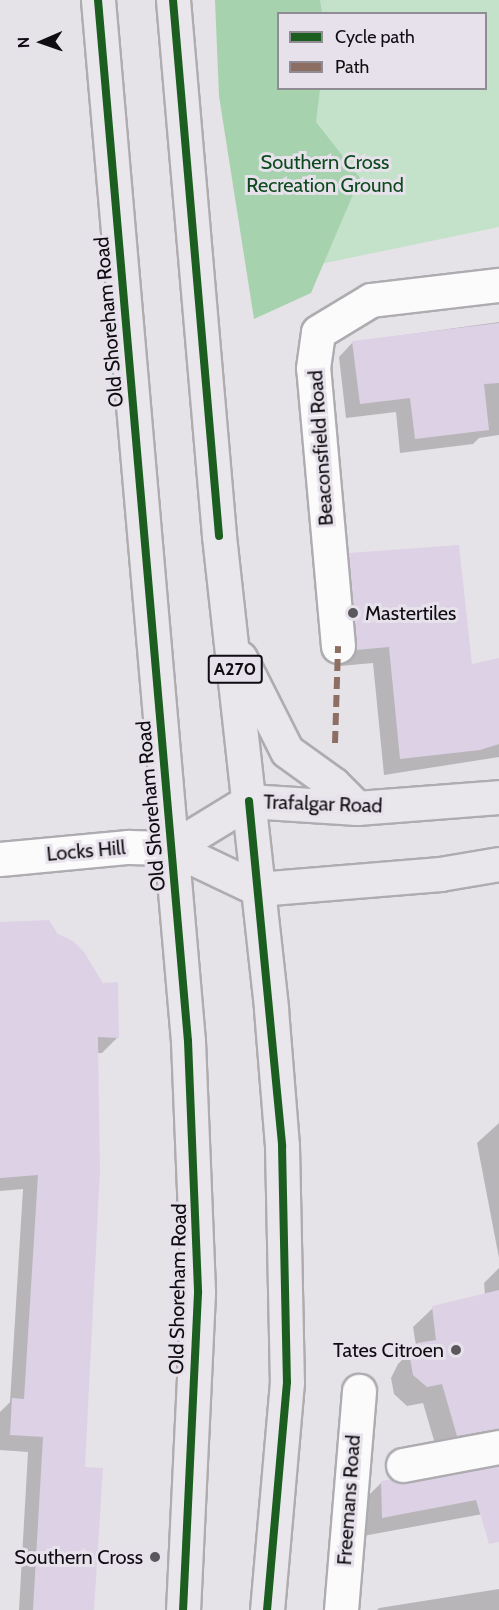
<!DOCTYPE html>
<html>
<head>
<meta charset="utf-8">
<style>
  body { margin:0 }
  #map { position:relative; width:499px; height:1610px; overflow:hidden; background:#e6e3e8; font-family:Cabin,sans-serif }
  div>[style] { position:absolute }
  .green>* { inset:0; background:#c4e1c9 }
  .forest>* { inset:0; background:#a6d2ae }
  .shadow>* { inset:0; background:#0003 }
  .building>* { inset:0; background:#ddd2e5 }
  .roads { filter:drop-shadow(2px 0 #aeacb0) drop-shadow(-2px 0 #aeacb0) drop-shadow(0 2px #aeacb0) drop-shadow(0 -2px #aeacb0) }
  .minor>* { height:33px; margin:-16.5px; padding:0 16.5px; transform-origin:16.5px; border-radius:16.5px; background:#fbfbfc }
  .major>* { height:33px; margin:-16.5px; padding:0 16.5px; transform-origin:16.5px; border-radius:16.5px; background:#e9e6ec }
  .quiet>* { height:6px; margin-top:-3px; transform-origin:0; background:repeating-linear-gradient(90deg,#8d6e63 0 12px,transparent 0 18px) }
  .cycleway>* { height:8px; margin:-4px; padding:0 4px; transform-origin:4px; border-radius:4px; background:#1b5e20 }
  .dots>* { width:16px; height:16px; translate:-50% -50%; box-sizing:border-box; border:3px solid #e6e1ea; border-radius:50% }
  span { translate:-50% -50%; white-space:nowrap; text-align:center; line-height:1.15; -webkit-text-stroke:6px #e6e1ea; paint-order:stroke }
  .shield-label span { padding:2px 4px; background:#e6e1ea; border:2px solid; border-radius:4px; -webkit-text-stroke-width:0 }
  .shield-label { font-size:18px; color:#0f0d11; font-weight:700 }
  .park-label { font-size:20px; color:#0d4a1d }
  .street-label { font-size:20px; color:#0f0d11 }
  .poi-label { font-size:20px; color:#0f0d11 }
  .left { translate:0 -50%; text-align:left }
  .right { translate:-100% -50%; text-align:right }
  .legend { position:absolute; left:277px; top:12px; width:210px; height:78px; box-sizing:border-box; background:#e6e1ea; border:2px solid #908c93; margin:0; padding:8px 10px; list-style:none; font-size:18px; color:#0f0d11 }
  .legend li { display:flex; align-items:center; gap:12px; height:30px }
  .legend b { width:30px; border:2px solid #908c93 }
  .north { position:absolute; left:12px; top:12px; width:60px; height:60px; -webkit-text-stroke:4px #e6e1ea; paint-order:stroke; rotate:268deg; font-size:16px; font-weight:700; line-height:24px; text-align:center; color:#0f0d11 }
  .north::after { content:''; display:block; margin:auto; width:21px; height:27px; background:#0f0d11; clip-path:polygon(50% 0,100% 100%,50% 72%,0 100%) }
</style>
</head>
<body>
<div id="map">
  <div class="green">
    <div style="clip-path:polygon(evenodd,220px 0,499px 0,499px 227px,248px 279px,220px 0,278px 14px,486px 14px,486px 88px,278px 88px,278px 14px)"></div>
  </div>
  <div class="forest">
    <div style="clip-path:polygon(215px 0,320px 0,322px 13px,278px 14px,278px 88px,320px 89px,316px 122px,360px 178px,311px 293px,254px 319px,219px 96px)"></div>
  </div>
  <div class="shadow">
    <div style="clip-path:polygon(499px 322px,499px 435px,479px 438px,473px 444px,400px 453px,396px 412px,346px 418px,339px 357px,353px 342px)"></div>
    <div style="clip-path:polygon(349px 555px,471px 666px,499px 660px,499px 757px,384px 775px,373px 663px,340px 666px,333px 571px)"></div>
    <div style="clip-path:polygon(0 924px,118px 1037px,102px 1053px,96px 1053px,83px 1468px,92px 1610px,19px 1610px,28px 1452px,0 1450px,0 1412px,10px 1402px,23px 1189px,0 1191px)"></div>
    <div style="clip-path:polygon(499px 1123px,499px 1258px,477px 1143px)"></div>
    <div style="clip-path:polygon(499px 1268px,499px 1511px,363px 1536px,362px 1502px,381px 1483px,406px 1485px,497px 1468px,495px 1455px,438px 1454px,423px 1403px,407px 1406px,394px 1394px,391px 1378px,398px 1364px,416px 1346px,413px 1327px,433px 1308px,485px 1295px,484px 1283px)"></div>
    <div style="clip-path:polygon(499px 1589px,499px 1610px,377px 1610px,379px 1608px)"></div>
  </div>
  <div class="building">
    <div style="clip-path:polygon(499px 323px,499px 383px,484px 384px,489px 430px,415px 439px,410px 398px,360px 404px,352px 341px)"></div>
    <div style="clip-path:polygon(459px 545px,472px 664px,499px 658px,499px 744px,480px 750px,400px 759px,389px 647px,356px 650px,348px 553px)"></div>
    <div style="clip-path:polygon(49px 920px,58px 934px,73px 941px,84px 952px,103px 983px,118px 982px,119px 1038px,98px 1037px,100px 1171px,85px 1467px,103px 1468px,94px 1610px,33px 1610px,43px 1437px,10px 1435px,12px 1398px,24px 1399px,38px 1175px,0 1178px,0 922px)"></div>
    <div style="clip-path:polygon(499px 1290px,499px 1429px,457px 1436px,442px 1384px,427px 1387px,413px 1375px,410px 1358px,417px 1343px,436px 1340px,432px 1306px)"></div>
    <div style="clip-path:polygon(499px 1466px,499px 1542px,489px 1544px,476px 1500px,382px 1518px,381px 1481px,392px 1479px,406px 1483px)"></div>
  </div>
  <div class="roads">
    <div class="minor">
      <div style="left:338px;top:646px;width:279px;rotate:-95.1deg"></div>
      <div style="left:313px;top:368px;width:36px;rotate:-82deg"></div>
      <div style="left:318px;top:332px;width:62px;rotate:-31.1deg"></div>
      <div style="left:371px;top:300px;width:129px;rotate:-6.7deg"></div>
      <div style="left:0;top:859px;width:129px;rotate:-5.4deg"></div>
      <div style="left:128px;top:847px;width:44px;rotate:1.3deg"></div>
      <div style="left:403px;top:1465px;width:98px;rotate:-10.6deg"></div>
      <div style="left:341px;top:1610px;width:220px;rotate:-85.3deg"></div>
    </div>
    <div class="major">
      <div style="left:98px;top:0;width:1045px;rotate:85.06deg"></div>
      <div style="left:188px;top:1041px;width:252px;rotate:87.7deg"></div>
      <div style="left:198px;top:1293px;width:317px;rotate:92.7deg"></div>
      <div style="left:173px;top:0;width:538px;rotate:85.09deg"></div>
      <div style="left:219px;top:536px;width:476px;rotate:83.7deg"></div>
      <div style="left:271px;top:1009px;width:137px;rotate:85.4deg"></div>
      <div style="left:282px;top:1146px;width:236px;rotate:88.8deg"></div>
      <div style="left:287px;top:1382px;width:229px;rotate:95deg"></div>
      <div style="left:240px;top:658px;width:104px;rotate:63.2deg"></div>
      <div style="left:287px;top:751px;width:57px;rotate:35.7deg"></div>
      <div style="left:333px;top:784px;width:34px;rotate:45deg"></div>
      <div style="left:172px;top:848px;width:90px;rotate:-31.4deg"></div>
      <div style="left:249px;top:801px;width:108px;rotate:3.7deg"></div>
      <div style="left:357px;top:808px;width:142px;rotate:-4.4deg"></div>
      <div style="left:172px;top:848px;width:95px;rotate:25.5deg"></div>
      <div style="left:258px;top:889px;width:183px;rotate:-4.7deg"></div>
      <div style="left:440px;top:874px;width:60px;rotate:-9.6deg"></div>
    </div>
  </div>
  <div class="quiet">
    <div style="left:335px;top:743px;width:97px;rotate:-88.2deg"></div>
  </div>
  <div class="cycleway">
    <div style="left:98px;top:0;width:1045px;rotate:85.06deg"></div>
    <div style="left:188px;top:1041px;width:252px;rotate:87.7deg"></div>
    <div style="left:198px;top:1293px;width:317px;rotate:92.7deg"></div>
    <div style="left:173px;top:0;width:538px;rotate:85.09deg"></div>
    <div style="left:249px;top:801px;width:347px;rotate:84.5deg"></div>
    <div style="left:282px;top:1146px;width:236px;rotate:88.8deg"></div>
    <div style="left:287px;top:1382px;width:229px;rotate:95deg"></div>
  </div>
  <div class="dots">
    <div style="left:353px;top:613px;background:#5a585c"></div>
    <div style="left:456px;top:1350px;background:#5a585c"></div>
    <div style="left:155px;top:1557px;background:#5a585c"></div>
  </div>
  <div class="shield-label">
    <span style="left:235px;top:669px">A270</span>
  </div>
  <div class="park-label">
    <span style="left:325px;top:174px">Southern Cross<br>Recreation Ground</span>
  </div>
  <div class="street-label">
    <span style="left:109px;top:322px;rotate:-95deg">Old Shoreham Road</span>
    <span style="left:321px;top:448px;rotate:-94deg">Beaconsfield Road</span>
    <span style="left:323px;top:804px;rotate:2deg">Trafalgar Road</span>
    <span style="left:151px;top:806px;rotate:-95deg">Old Shoreham Road</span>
    <span style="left:86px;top:851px;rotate:-5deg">Locks Hill</span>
    <span style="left:178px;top:1289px;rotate:-89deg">Old Shoreham Road</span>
    <span style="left:349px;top:1500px;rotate:-86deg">Freemans Road</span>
  </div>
  <div class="poi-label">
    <span class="left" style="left:365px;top:613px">Mastertiles</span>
    <span class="right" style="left:444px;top:1350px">Tates Citroen</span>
    <span class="right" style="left:143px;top:1557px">Southern Cross</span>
  </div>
  <ul class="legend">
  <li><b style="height:8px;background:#1b5e20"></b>Cycle path</li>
  <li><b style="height:8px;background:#8d6e63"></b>Path</li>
  </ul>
  <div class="north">N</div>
</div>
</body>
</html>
